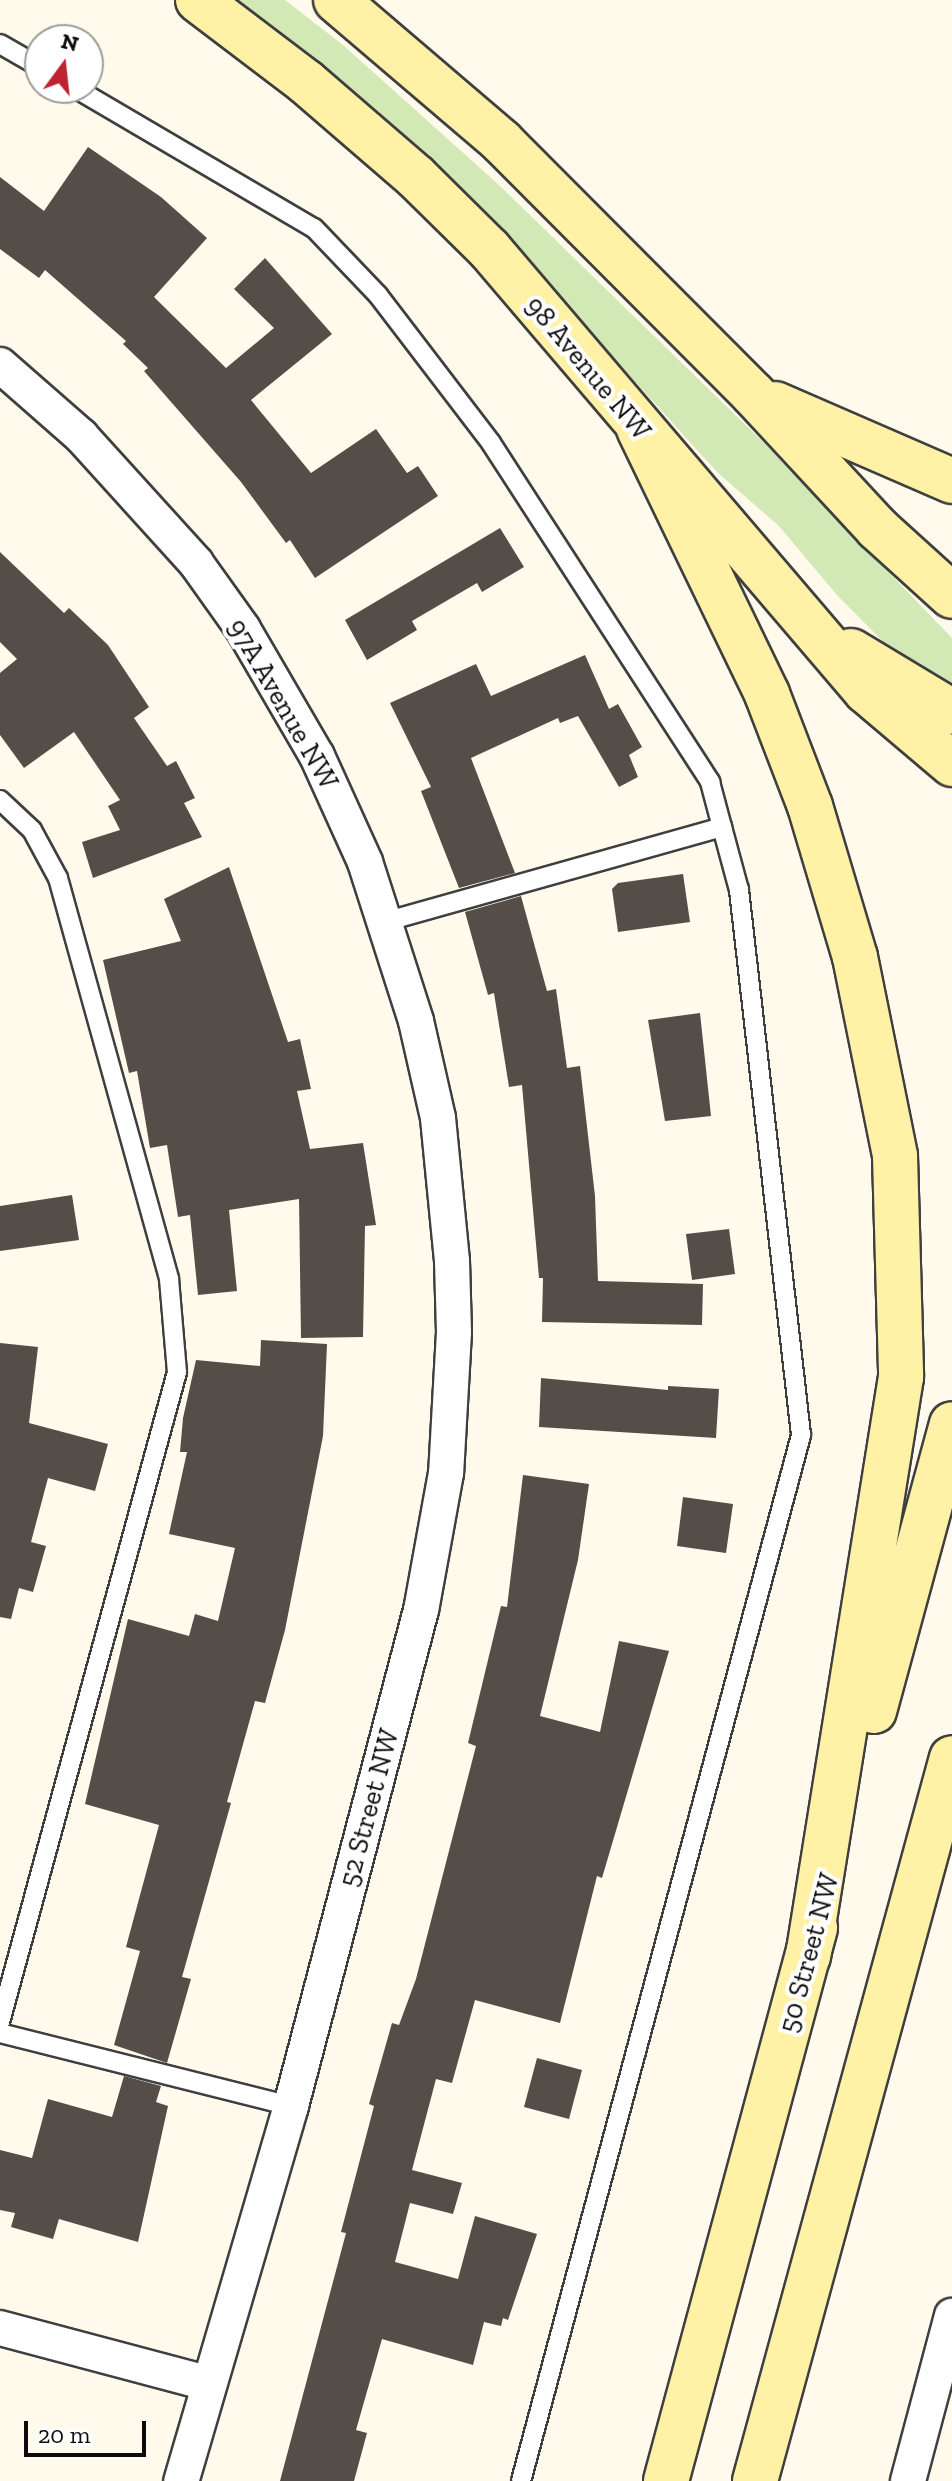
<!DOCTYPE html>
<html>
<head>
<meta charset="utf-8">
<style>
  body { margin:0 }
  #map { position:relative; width:952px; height:2481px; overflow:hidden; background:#fffaeb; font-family:"Zilla Slab",serif }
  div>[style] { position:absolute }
  .green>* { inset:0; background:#d3e9b5 }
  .building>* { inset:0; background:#554d48 }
  .roads { filter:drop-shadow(2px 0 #3f3f3f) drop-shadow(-2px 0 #3f3f3f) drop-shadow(0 2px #3f3f3f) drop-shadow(0 -2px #3f3f3f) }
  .service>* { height:18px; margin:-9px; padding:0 9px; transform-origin:9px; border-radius:9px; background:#fff }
  .minor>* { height:34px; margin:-17px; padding:0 17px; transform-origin:17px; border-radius:17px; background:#fff }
  .secondary>* { height:44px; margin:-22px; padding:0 22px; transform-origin:22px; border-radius:22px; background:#fff1a6 }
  span { translate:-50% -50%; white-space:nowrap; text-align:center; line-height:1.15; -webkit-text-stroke:8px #fff; paint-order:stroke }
  .street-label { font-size:28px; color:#0c0c0c }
  .north { position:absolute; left:24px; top:24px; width:80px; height:80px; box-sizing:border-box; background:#fff; border:2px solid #9e9e9e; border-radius:50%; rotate:15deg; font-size:22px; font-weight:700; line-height:32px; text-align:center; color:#0c0c0c }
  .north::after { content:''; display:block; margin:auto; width:28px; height:36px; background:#be2332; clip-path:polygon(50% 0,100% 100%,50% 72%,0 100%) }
  .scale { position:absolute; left:24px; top:2421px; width:122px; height:36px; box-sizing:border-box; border:4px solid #0c0c0c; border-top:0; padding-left:10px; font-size:24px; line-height:28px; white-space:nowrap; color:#0c0c0c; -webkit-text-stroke:6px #fff; paint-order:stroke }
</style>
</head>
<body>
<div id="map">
  <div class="green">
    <div style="clip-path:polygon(234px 0,285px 0,343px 45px,499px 185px,762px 441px,952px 638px,952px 698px,916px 675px,836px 594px,779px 526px,718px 473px,520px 255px,379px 117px)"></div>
  </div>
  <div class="building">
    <div style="clip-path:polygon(88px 147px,161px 197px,207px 238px,154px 297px,226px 368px,274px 328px,234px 289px,265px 258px,332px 334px,251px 400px,311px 473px,376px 429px,407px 473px,418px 466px,438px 496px,315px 578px,290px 540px,286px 543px,241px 482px,144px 371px,148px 368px,123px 344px,126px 341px,45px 270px,39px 278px,0 249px,0 177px,44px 211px)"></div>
    <div style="clip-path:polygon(500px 528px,524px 567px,482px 592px,477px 583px,412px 621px,417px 630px,367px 660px,345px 620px)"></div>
    <div style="clip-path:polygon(0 552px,64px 613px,69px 608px,108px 645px,149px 707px,134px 718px,167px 766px,176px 761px,195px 798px,184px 803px,202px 837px,93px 878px,82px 842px,120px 830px,108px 806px,120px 800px,74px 732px,24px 768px,0 735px,0 673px,17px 659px,0 642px)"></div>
    <div style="clip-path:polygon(585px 655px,609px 709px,618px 704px,642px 747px,629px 755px,638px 777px,619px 787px,578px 716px,560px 723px,558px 718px,471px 758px,515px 873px,459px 888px,421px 791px,431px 787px,390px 703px,476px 664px,491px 696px)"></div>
    <div style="clip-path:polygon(229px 867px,288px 1042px,300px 1039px,311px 1089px,297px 1091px,310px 1149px,363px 1143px,376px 1225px,365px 1226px,363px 1337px,301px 1338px,299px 1199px,229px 1210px,237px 1291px,198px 1295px,190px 1215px,178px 1217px,167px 1145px,150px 1148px,137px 1071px,129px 1073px,103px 960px,181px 941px,164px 899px)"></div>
    <div style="clip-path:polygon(683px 874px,690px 922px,618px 932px,612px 889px,618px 883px)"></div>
    <div style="clip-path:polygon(521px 896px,547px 991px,556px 989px,567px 1068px,580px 1066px,595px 1196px,598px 1281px,703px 1284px,702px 1325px,542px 1322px,543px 1278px,539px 1278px,522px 1085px,509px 1087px,494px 993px,488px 995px,465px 912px)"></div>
    <div style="clip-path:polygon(700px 1013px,711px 1116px,665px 1121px,648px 1020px)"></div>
    <div style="clip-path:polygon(72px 1195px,79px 1240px,0 1251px,0 1206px)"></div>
    <div style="clip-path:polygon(729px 1229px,735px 1274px,692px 1280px,686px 1234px)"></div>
    <div style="clip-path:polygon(261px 1340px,327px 1344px,323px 1436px,285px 1630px,265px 1703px,255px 1701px,227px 1802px,231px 1803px,182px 1977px,191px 1979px,167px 2063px,114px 2045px,140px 1951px,126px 1947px,159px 1825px,85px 1804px,128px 1619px,189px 1636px,195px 1614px,218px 1621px,235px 1548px,169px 1534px,187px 1452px,180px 1452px,183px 1418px,196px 1360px,260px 1366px)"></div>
    <div style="clip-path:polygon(0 1343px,38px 1347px,29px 1423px,108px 1444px,95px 1491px,48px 1478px,31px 1542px,46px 1546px,33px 1592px,19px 1588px,11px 1619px,0 1617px)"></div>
    <div style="clip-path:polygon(541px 1378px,668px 1390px,668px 1386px,719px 1389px,716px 1438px,539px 1427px)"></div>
    <div style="clip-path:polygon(523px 1475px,589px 1484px,578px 1560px,540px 1716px,600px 1732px,619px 1641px,669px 1651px,602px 1878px,597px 1876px,560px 2023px,475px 2000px,452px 2083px,436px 2079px,412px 2170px,462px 2183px,453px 2214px,410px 2203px,395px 2262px,458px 2279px,475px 2216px,537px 2234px,508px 2320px,503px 2318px,501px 2326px,484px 2322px,473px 2365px,382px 2339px,356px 2430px,367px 2433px,354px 2481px,280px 2481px,346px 2233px,341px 2232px,374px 2106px,369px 2104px,392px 2023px,399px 2025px,416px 1979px,476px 1746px,468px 1743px,501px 1606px,507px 1607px)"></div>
    <div style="clip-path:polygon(683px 1497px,733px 1504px,726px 1553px,677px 1546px)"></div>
    <div style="clip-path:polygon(537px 2058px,582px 2070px,569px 2119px,524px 2107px)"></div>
    <div style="clip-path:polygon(124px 2076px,161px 2086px,156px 2102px,168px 2106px,138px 2242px,59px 2219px,53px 2239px,11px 2227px,15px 2213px,0 2210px,0 2150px,32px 2158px,48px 2099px,112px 2117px)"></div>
  </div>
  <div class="roads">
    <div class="service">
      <div style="left:0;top:44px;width:46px;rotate:29.9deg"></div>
      <div style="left:75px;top:88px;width:277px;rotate:30.4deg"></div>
      <div style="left:314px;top:228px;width:93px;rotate:46.3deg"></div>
      <div style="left:378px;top:295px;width:186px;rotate:52.6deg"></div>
      <div style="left:491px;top:443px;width:404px;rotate:57.1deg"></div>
      <div style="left:710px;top:782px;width:47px;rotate:75.1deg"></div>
      <div style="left:722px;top:827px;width:348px;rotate:164.3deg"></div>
      <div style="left:0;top:800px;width:44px;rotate:43.2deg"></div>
      <div style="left:32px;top:830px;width:55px;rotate:61.6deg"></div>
      <div style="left:58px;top:878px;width:416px;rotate:74.5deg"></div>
      <div style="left:169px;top:1279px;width:93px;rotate:85.1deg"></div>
      <div style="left:177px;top:1372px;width:674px;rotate:105.23deg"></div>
      <div style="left:0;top:2033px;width:300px;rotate:14.1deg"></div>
      <div style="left:521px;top:2481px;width:1083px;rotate:-75.01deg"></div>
      <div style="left:801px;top:1435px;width:549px;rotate:-96.49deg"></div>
      <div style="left:739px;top:890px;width:65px;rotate:-105.1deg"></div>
    </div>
    <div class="minor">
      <div style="left:0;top:365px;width:108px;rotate:41.2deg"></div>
      <div style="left:81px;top:436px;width:171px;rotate:47.8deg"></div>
      <div style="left:196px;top:563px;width:81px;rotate:54.5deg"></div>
      <div style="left:243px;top:629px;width:147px;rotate:59.8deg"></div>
      <div style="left:317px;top:756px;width:116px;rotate:65.6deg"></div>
      <div style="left:365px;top:862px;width:167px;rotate:72.2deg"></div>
      <div style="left:416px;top:1021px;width:99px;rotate:77.2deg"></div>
      <div style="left:438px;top:1118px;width:144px;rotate:84.4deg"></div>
      <div style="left:452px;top:1261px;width:71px;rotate:88.4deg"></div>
      <div style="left:454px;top:1332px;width:141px;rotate:93.2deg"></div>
      <div style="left:446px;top:1473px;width:139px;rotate:100.3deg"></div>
      <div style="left:421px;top:1610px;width:513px;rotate:104.69deg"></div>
      <div style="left:291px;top:2106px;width:391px;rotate:106.3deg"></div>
      <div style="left:0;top:2328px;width:214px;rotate:14.9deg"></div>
      <div style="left:908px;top:2481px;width:171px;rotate:-75.1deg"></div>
    </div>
    <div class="secondary">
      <div style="left:198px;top:0;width:136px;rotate:37.2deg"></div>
      <div style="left:306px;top:82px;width:145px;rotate:40.8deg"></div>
      <div style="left:416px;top:177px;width:103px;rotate:44.6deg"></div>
      <div style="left:489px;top:249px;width:581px;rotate:49.54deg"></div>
      <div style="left:866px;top:691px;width:113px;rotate:40.3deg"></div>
      <div style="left:336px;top:0;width:218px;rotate:40.5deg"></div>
      <div style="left:502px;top:142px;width:356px;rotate:45.1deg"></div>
      <div style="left:753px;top:394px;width:183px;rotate:47.2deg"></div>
      <div style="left:877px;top:528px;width:101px;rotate:42.2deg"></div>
      <div style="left:775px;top:404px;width:193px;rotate:23.5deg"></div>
      <div style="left:639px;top:429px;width:294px;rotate:64.2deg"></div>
      <div style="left:767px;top:694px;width:120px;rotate:69deg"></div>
      <div style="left:810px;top:806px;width:158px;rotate:73.4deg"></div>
      <div style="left:855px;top:957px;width:203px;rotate:78.6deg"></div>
      <div style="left:895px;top:1156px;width:221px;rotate:88.4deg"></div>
      <div style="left:901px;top:1377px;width:587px;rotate:99.11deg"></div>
      <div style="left:851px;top:651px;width:118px;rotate:31.1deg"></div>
      <div style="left:874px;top:1711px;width:297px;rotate:-74.8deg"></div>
      <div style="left:666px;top:2481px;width:573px;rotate:-74.92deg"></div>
      <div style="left:755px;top:2481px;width:749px;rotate:-74.76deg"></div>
    </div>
  </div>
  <div class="street-label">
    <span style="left:588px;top:368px;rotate:50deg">98 Avenue NW</span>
    <span style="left:283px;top:704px;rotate:60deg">97A Avenue NW</span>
    <span style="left:369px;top:1808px;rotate:-75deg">52 Street NW</span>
    <span style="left:809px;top:1953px;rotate:-75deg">50 Street NW</span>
  </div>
  <div class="north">N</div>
  <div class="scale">20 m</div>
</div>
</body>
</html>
